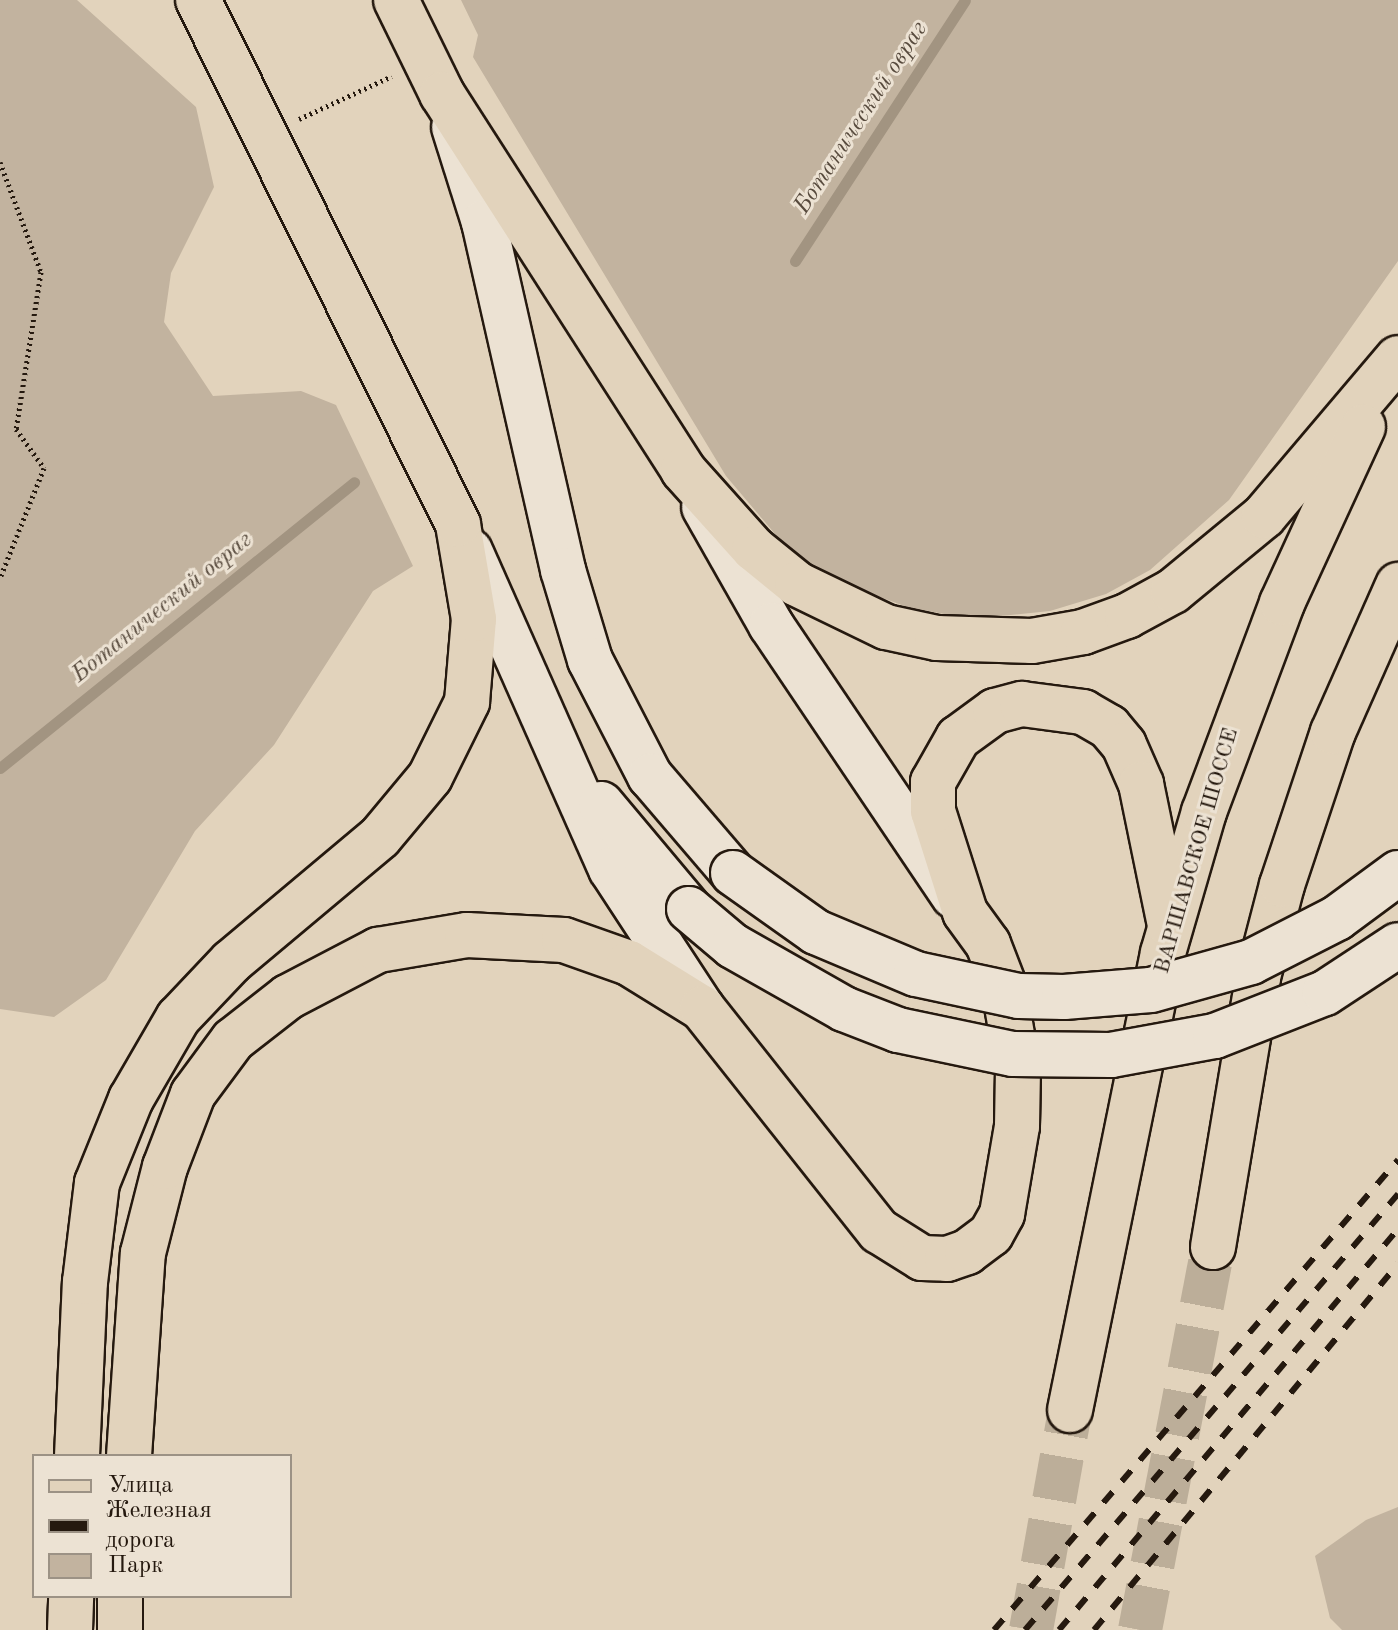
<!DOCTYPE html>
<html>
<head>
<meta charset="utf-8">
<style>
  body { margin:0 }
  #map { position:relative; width:1398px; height:1630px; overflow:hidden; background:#e2d3bc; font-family:"Old Standard TT",serif }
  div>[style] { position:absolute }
  .green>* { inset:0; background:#c2b39f }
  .stream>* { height:11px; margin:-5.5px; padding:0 5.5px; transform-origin:5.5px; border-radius:5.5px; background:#a29481 }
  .primary-tunnel>* { height:44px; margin-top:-22px; transform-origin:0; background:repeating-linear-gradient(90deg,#bcae99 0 44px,transparent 0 66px) }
  .path>* { height:5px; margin-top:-2.5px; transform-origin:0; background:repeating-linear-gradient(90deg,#25190f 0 2px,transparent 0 6px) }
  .roads { filter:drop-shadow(2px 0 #25190f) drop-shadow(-2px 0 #25190f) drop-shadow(0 2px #25190f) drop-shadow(0 -2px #25190f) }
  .secondary>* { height:44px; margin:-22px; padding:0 22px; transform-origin:22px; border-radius:22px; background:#ece2d3 }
  .primary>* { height:44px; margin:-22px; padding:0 22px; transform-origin:22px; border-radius:22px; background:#e2d3bc }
  .rail>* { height:6px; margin-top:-3px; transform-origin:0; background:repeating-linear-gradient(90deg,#25190f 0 14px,transparent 0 28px) }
  .bridges { filter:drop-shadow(2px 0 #25190f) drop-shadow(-2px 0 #25190f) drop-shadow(0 2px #25190f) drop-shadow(0 -2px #25190f) }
  .secondary-bridge>* { height:44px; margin:-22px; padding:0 22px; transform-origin:22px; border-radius:22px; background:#ece2d3 }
  span { translate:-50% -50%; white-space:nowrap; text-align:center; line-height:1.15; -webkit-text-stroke:6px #ece2d3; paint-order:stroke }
  .street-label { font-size:22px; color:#25190f }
  .water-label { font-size:24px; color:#574a3d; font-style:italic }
  .legend { position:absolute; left:32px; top:1454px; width:260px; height:144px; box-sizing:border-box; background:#ece2d3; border:2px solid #9c9285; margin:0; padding:10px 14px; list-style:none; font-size:24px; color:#25190f }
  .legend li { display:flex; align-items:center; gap:16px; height:40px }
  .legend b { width:40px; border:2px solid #9c9285 }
</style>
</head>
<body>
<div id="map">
  <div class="green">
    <div style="clip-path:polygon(0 0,77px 0,196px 107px,214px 187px,171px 273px,164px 322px,213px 396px,301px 391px,336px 405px,413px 566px,373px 591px,274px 745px,195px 831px,106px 980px,54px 1017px,0 1009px)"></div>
    <div style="clip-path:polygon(461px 0,1398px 0,1398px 261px,1229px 500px,1150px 570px,1106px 594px,1050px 611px,971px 619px,907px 607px,816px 573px,781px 541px,726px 476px,473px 57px,478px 35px)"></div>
    <div style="clip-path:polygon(1398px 1507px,1398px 1630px,1342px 1630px,1330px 1618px,1315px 1556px,1366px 1520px)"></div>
  </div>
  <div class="stream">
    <div style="left:795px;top:261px;width:311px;rotate:-56.9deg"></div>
    <div style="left:0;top:768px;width:455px;rotate:-38.9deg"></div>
  </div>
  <div class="primary-tunnel">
    <div style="left:1031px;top:1630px;width:223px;rotate:-79.9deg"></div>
    <div style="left:1140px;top:1630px;width:390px;rotate:-79.2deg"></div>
  </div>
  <div class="path">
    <div style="left:299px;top:119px;width:102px;rotate:-24.8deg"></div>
    <div style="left:0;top:162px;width:117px;rotate:69.6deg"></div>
    <div style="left:41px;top:272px;width:159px;rotate:99deg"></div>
    <div style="left:16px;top:429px;width:48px;rotate:54.3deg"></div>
    <div style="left:44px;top:468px;width:118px;rotate:111.8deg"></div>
  </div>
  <div class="roads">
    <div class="secondary">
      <div style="left:454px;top:127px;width:100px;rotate:72.5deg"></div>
      <div style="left:484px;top:222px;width:357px;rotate:77.2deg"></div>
      <div style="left:563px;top:570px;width:94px;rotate:73.3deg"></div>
      <div style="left:590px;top:660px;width:131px;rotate:62.7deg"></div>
      <div style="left:650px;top:776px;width:128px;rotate:49.4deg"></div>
      <div style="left:704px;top:507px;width:136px;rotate:60.4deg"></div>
      <div style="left:771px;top:625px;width:327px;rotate:56deg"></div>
      <div style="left:470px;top:551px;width:348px;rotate:66.1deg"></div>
      <div style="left:611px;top:869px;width:166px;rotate:56.8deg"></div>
      <div style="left:601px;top:804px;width:137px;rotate:50deg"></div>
    </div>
    <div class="primary">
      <div style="left:396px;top:0;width:105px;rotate:63.9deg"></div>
      <div style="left:442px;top:94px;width:447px;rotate:57.3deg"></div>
      <div style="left:683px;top:470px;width:106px;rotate:48.1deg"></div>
      <div style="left:754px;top:549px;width:55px;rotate:39.1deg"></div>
      <div style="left:797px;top:584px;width:99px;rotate:25.8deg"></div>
      <div style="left:886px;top:627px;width:52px;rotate:12.2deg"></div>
      <div style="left:937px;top:638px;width:95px;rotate:1.8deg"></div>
      <div style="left:1032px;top:641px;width:52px;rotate:-10deg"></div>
      <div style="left:1083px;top:632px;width:47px;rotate:-20deg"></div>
      <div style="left:1127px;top:616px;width:52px;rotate:-28.5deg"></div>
      <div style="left:1173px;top:591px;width:118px;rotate:-39.5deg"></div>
      <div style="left:1264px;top:516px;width:207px;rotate:-49.7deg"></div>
      <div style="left:1213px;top:1247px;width:274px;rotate:-80.5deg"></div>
      <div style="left:1258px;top:977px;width:95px;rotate:-75.4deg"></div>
      <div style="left:1282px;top:885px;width:161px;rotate:-71.6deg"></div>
      <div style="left:1333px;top:732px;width:161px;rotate:-66.1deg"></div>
      <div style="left:1070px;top:1410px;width:466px;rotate:-78.5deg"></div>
      <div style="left:1163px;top:953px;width:147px;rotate:-73.8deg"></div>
      <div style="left:1204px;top:812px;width:223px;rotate:-69.5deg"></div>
      <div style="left:1282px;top:603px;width:194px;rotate:-65.3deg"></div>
      <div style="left:77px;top:1456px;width:174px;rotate:-87.4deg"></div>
      <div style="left:85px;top:1282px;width:100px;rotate:-83.1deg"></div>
      <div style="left:97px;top:1183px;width:91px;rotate:-68deg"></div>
      <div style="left:131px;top:1099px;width:94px;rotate:-59.9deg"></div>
      <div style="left:178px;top:1018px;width:77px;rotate:-46.6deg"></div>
      <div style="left:231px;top:962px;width:194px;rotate:-40deg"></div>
      <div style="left:380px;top:837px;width:78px;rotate:-50.2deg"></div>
      <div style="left:430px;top:777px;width:84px;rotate:-63.7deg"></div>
      <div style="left:467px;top:702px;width:83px;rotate:-85.2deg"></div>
      <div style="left:474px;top:619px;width:96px;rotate:-99.6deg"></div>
      <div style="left:458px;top:524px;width:585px;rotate:-116.39deg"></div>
      <div style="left:129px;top:1456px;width:203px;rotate:-86.1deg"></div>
      <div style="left:143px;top:1253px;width:89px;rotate:-75.7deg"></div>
      <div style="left:165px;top:1167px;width:78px;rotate:-69deg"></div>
      <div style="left:193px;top:1094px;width:67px;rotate:-53.5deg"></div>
      <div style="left:233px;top:1040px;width:70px;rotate:-38deg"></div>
      <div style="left:288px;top:997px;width:102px;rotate:-27.6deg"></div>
      <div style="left:378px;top:950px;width:90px;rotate:-9.6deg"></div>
      <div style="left:467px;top:935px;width:97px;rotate:3deg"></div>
      <div style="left:564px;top:940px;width:69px;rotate:19.5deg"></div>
      <div style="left:629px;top:963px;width:86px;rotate:31.7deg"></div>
      <div style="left:702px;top:1008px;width:285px;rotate:51.6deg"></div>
      <div style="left:879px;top:1231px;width:51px;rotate:32.1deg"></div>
      <div style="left:922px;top:1258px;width:25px;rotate:2deg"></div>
      <div style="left:947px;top:1259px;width:21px;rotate:-19deg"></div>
      <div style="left:967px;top:1252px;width:30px;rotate:-37deg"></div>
      <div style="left:991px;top:1234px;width:23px;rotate:-61deg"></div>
      <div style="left:1002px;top:1214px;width:89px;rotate:-80.3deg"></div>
      <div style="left:1017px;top:1126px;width:57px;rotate:-89deg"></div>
      <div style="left:1018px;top:1069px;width:87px;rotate:-99.9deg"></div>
      <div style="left:1003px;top:983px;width:42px;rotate:-111deg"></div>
      <div style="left:988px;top:944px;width:39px;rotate:-126deg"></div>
      <div style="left:965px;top:912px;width:106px;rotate:-107.6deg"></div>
      <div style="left:933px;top:811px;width:29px;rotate:-90deg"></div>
      <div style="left:933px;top:782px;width:51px;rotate:-60.4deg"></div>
      <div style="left:958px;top:738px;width:46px;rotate:-36.1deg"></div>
      <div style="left:995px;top:711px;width:28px;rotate:-15deg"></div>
      <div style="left:1022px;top:704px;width:62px;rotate:7.5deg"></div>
      <div style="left:1083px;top:712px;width:30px;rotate:30deg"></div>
      <div style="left:1109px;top:727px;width:23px;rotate:50deg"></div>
      <div style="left:1124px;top:745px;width:43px;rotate:66.4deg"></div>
      <div style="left:1141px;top:784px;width:144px;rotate:78.4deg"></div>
      <div style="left:120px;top:1596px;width:34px;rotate:90deg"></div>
      <div style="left:70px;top:1630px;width:34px;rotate:-88deg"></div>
    </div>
  </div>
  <div class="rail">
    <div style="left:994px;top:1630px;width:620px;rotate:-49.32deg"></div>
    <div style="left:1025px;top:1630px;width:574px;rotate:-49.45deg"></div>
    <div style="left:1059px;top:1630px;width:525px;rotate:-49.79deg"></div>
    <div style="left:1094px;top:1630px;width:476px;rotate:-50.3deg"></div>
  </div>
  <div class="bridges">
    <div class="secondary-bridge">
      <div style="left:733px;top:873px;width:102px;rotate:35.4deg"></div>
      <div style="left:816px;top:932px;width:108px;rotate:22.8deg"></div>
      <div style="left:916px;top:974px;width:105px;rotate:12.1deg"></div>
      <div style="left:1019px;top:996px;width:45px;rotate:1.3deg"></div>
      <div style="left:1064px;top:997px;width:87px;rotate:-4.6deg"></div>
      <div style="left:1151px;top:990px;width:104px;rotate:-15.6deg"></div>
      <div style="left:1251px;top:962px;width:97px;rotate:-27.1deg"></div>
      <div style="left:1337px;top:918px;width:76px;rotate:-36.4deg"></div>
      <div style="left:689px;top:909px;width:57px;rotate:40.1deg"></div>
      <div style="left:733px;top:946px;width:128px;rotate:29.6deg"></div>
      <div style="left:844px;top:1009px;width:58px;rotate:21.3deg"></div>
      <div style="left:898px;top:1030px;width:117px;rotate:11.8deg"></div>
      <div style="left:1013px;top:1054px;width:98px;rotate:0.6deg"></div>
      <div style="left:1111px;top:1055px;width:106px;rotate:-10.4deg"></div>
      <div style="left:1215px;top:1036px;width:118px;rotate:-21.4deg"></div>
      <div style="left:1325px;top:993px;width:87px;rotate:-33.3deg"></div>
    </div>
  </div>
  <div class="street-label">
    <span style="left:1197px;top:851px;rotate:-74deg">ВАРШАВСКОЕ ШОССЕ</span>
  </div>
  <div class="water-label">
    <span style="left:862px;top:118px;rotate:-57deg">Ботанический овраг</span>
    <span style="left:163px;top:608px;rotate:-39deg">Ботанический овраг</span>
  </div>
  <ul class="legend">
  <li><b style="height:10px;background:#e2d3bc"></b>Улица</li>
  <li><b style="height:10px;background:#25190f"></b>Железная дорога</li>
  <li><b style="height:22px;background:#c2b39f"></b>Парк</li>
  </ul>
</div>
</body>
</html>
